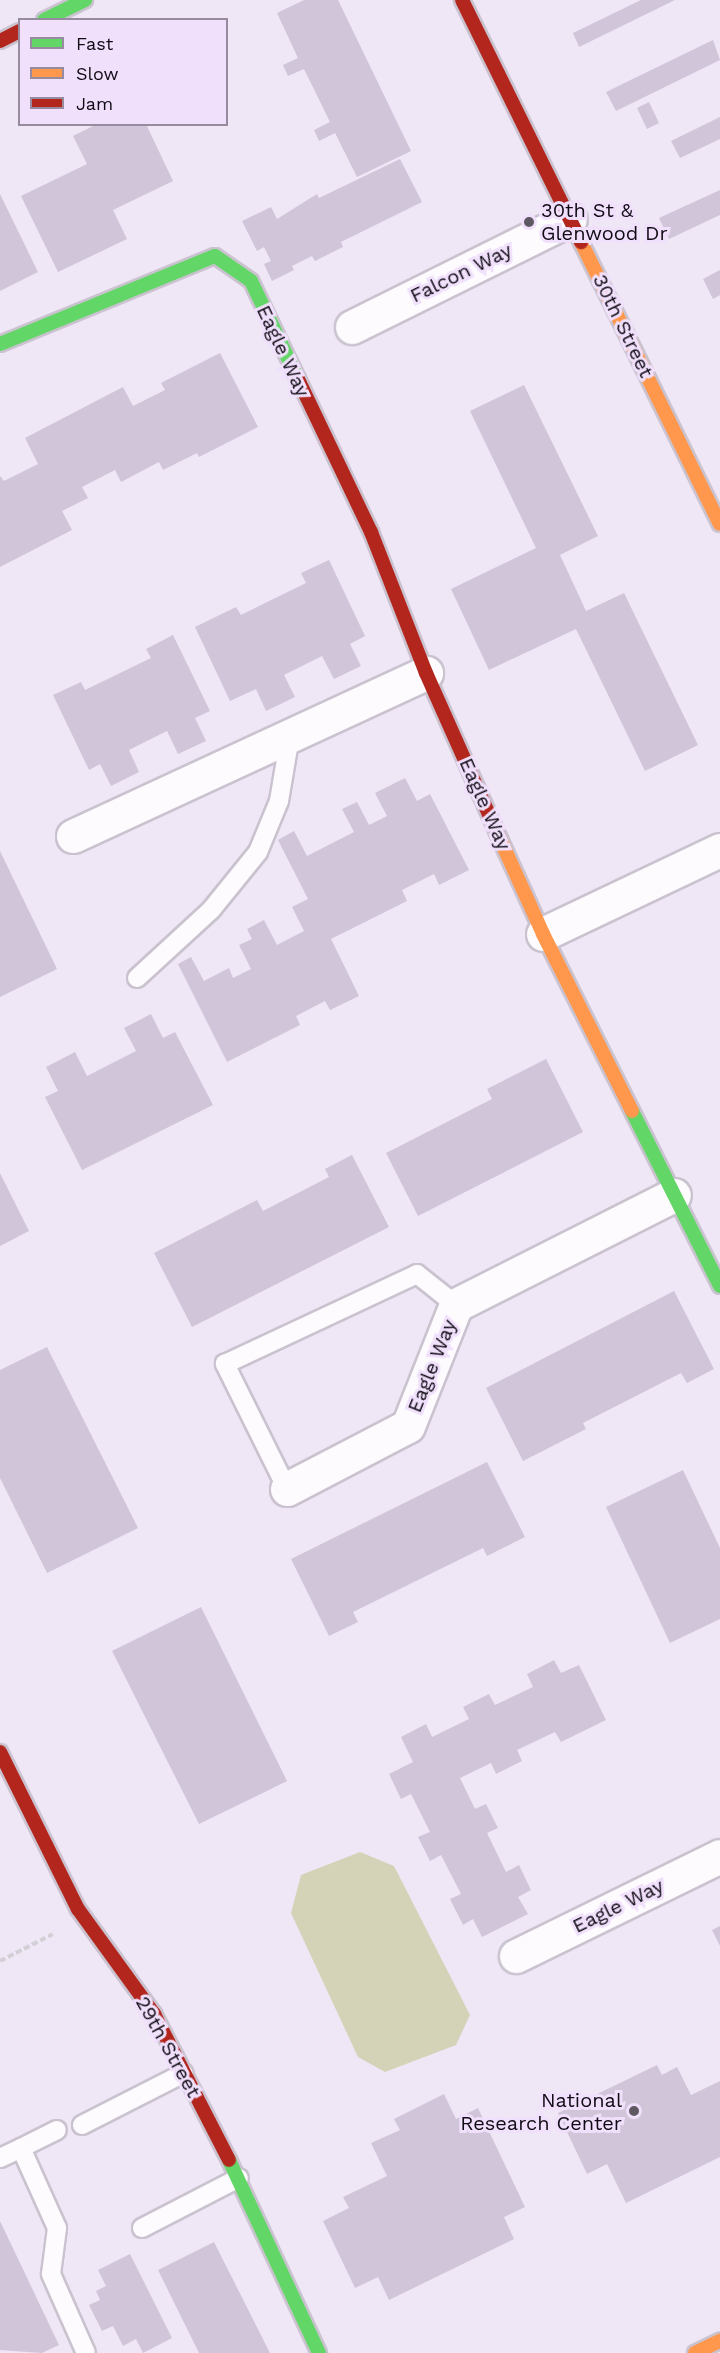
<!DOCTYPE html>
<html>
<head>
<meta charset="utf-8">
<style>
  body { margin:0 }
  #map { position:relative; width:720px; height:2353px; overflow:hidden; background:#efe6f6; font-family:"Work Sans",sans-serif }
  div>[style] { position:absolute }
  .green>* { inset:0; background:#d4d3b7 }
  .building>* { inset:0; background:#d1c5da }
  .path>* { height:4px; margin-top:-2px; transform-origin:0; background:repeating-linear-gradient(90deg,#d2d0d4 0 6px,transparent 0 9px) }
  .roads { filter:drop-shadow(2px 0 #cac3cf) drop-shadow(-2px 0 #cac3cf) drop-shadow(0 2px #cac3cf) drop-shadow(0 -2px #cac3cf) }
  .lane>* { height:18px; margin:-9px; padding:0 9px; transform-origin:9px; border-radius:9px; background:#fdfbfe }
  .street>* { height:33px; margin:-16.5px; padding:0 16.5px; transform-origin:16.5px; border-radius:16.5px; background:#fdfbfe }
  .fast>* { height:14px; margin:-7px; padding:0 7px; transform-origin:7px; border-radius:7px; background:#63d668 }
  .slow>* { height:14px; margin:-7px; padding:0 7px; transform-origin:7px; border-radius:7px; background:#ff974d }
  .jam>* { height:14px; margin:-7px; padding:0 7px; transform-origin:7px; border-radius:7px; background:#b3261e }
  .dots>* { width:16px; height:16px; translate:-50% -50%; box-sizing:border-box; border:3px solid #f0e0fc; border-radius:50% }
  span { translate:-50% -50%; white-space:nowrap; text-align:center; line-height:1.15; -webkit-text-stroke:6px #f0e0fc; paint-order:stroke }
  .poi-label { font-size:20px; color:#100b14 }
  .left { translate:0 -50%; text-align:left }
  .right { translate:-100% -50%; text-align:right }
  .street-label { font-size:20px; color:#100b14 }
  .legend { position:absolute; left:18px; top:18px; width:210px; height:108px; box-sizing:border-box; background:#f0e0fc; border:2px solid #968b9f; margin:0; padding:8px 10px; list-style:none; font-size:18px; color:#100b14 }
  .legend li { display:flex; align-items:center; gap:12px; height:30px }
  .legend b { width:30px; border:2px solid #968b9f }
</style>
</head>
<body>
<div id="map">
  <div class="green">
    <div style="clip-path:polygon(360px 1852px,394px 1866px,470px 2015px,456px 2045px,385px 2072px,358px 2057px,291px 1913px,301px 1875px)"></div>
  </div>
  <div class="building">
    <div style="clip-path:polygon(304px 0,338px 0,411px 151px,357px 177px,335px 133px,319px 141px,314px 130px,330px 122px,304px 69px,288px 76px,283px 65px,298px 58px,277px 13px)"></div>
    <div style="clip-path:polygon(641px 0,675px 0,579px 47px,573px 33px)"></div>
    <div style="clip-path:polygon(713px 40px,720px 60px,616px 111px,606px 92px)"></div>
    <div style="clip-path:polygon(649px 102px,659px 123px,647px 129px,637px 108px)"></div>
    <div style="clip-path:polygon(720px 117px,720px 139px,680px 158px,671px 141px)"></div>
    <div style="clip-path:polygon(97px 124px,146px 124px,173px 181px,113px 210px,127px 239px,58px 272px,21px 196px,87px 164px,73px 136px)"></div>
    <div style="clip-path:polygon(400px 159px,422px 202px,341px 242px,343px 247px,315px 261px,312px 256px,292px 266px,294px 270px,272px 281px,264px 264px,271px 261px,264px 247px,257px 251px,242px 221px,271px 207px,277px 219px,317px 194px,319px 198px)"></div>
    <div style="clip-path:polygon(720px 190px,720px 215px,669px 239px,659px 218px)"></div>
    <div style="clip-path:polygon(0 194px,38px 272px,0 291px)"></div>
    <div style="clip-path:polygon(720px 270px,720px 295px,713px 299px,703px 279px)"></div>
    <div style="clip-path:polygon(220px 353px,258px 427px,199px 457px,197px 453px,163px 470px,159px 462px,121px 482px,115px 470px,82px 487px,88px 498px,62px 511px,72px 530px,0 567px,0 476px,4px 481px,38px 464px,25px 438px,123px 387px,133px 406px,165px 390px,161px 383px)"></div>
    <div style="clip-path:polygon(524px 385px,598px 536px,560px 555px,586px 611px,624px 593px,698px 745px,645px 771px,576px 629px,489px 670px,451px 589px,536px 548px,470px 411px)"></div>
    <div style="clip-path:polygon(329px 560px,365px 636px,350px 644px,361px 666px,334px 679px,322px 656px,284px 675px,295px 697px,266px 711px,256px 689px,230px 701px,195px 627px,236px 607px,241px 615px,306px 583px,301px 573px)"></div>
    <div style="clip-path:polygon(173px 635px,210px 711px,195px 718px,206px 741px,178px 754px,167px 731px,129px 750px,139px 772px,111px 786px,100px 764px,89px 770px,53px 695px,81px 682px,85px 690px,151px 658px,146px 649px)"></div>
    <div style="clip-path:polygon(405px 778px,417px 801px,430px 794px,469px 870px,439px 885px,434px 874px,402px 890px,407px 901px,331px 939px,359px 996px,330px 1010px,325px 1001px,296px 1016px,300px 1025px,227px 1062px,178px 964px,191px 957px,204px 981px,229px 968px,233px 978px,251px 969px,239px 945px,252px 939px,247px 929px,264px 920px,277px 945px,304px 931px,292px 907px,308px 899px,278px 840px,294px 831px,307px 856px,354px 832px,342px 809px,357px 802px,369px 825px,387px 816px,375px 793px)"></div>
    <div style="clip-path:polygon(0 851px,57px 969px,0 997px)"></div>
    <div style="clip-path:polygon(151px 1014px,163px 1038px,175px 1032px,213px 1105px,82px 1170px,45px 1097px,58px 1091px,46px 1067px,75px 1052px,87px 1076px,136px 1051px,124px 1028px)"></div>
    <div style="clip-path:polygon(546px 1059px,583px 1132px,418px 1216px,386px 1153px,492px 1099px,487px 1089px)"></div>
    <div style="clip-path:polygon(352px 1155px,389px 1227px,192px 1327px,154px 1253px,257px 1200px,263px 1211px,329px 1177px,325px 1169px)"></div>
    <div style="clip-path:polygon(0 1173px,29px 1231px,0 1246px)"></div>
    <div style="clip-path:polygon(674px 1291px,714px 1369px,687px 1383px,681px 1373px,583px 1423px,586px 1429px,523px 1461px,486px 1388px)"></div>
    <div style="clip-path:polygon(47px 1347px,138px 1528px,47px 1573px,0 1478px,0 1370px)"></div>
    <div style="clip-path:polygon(487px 1462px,525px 1537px,487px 1556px,483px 1548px,353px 1612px,358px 1622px,329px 1636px,291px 1559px)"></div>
    <div style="clip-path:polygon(683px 1470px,720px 1548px,720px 1619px,670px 1643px,606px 1507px)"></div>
    <div style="clip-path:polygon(201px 1607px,287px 1781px,199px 1824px,112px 1651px)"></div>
    <div style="clip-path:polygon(554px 1660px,561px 1673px,579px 1665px,606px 1720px,561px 1742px,555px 1732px,517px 1750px,522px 1761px,496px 1774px,491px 1763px,460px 1778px,475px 1809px,486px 1804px,498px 1828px,487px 1833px,506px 1872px,519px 1865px,531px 1890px,518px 1897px,528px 1914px,482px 1937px,473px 1919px,463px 1925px,450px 1899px,461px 1894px,441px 1855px,430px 1861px,418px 1837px,430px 1832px,411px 1794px,401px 1799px,389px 1774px,413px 1762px,401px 1737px,426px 1724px,432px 1737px,469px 1719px,463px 1707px,489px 1694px,495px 1705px,533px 1687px,527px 1674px)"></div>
    <div style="clip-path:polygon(720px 1926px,720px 1946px,712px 1930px)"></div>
    <div style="clip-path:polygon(657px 2065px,662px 2075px,677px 2067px,691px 2095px,720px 2081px,720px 2157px,626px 2203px,607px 2164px,587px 2174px,558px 2113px)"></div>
    <div style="clip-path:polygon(444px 2094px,456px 2119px,478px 2108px,525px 2207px,504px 2217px,514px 2239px,389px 2300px,378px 2277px,355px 2288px,323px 2221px,349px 2208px,343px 2197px,387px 2176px,371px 2143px,400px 2130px,394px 2119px)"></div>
    <div style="clip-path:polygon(0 2221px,59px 2345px,42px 2353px,0 2350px)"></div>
    <div style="clip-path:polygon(214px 2242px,270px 2353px,199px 2353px,158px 2270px)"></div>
    <div style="clip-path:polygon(130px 2254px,172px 2338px,143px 2353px,136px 2339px,123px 2346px,113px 2326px,102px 2331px,89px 2305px,100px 2300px,96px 2291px,106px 2286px,98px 2270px)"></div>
  </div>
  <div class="path">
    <div style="left:0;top:1961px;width:59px;rotate:-27deg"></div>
  </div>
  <div class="roads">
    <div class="lane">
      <div style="left:137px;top:978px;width:100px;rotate:-42.6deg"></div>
      <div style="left:211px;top:910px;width:75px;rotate:-51deg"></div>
      <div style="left:258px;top:852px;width:55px;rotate:-67.6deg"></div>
      <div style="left:279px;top:801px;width:66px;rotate:-80.4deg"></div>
      <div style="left:287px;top:1489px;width:140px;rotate:-116.4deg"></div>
      <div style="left:225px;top:1364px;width:212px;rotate:-25.1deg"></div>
      <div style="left:417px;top:1274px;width:50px;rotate:38.5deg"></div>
      <div style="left:82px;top:2125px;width:114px;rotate:-27deg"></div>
      <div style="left:21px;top:2148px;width:40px;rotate:-26.6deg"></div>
      <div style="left:0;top:2158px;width:23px;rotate:-25deg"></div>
      <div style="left:21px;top:2148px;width:88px;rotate:65.8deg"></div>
      <div style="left:57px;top:2228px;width:46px;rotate:97.4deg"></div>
      <div style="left:51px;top:2274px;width:86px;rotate:66.1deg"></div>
      <div style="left:142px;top:2228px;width:109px;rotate:-27.3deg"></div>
    </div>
    <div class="street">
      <div style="left:352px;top:327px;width:243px;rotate:-26.4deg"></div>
      <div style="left:73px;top:836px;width:389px;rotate:-24.8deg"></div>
      <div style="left:543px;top:934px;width:196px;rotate:-25.4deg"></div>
      <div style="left:287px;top:1489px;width:136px;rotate:-27.5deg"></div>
      <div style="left:408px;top:1426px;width:130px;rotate:-68.4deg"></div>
      <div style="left:456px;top:1305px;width:244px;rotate:-26.8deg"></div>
      <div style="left:516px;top:1956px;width:227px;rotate:-26.1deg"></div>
    </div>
    <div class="fast">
      <div style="left:44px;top:20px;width:46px;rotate:-26deg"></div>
      <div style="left:0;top:344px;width:232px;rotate:-22.3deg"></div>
      <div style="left:215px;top:256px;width:44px;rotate:34.8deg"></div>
      <div style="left:251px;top:281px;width:109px;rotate:64.4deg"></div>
      <div style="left:632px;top:1111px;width:196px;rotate:63.3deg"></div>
      <div style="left:229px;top:2160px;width:213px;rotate:65deg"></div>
    </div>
    <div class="slow">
      <div style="left:581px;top:242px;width:314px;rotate:63.8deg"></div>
      <div style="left:500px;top:839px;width:104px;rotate:65.6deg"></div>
      <div style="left:543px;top:934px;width:198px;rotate:63.3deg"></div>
      <div style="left:695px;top:2353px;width:28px;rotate:-26deg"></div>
    </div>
    <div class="jam">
      <div style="left:462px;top:0;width:270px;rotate:63.8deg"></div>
      <div style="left:0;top:41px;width:22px;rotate:-27deg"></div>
      <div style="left:298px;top:379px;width:170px;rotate:64.5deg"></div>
      <div style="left:371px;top:532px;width:151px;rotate:68.7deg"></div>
      <div style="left:426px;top:673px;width:182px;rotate:66deg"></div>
      <div style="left:0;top:1752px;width:175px;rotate:63.6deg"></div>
      <div style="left:78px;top:1909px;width:130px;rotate:54.1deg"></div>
      <div style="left:154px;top:2014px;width:164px;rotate:62.8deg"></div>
    </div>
  </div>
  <div class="dots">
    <div style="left:529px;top:222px;background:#5e5863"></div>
    <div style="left:634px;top:2111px;background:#5e5863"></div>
  </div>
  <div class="poi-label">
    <span class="left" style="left:541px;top:222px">30th St &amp;<br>Glenwood Dr</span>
    <span class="right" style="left:622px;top:2112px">National<br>Research Center</span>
  </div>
  <div class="street-label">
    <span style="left:461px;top:273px;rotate:-26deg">Falcon Way</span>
    <span style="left:623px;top:326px;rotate:64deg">30th Street</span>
    <span style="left:283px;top:351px;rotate:65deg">Eagle Way</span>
    <span style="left:485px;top:804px;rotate:66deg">Eagle Way</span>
    <span style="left:432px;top:1366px;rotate:-68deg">Eagle Way</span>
    <span style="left:618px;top:1906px;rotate:-26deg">Eagle Way</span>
    <span style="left:168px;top:2047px;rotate:61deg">29th Street</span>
  </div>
  <ul class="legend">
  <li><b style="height:8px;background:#63d668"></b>Fast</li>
  <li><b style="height:8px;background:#ff974d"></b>Slow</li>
  <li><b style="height:8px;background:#b3261e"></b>Jam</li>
  </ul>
</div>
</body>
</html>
